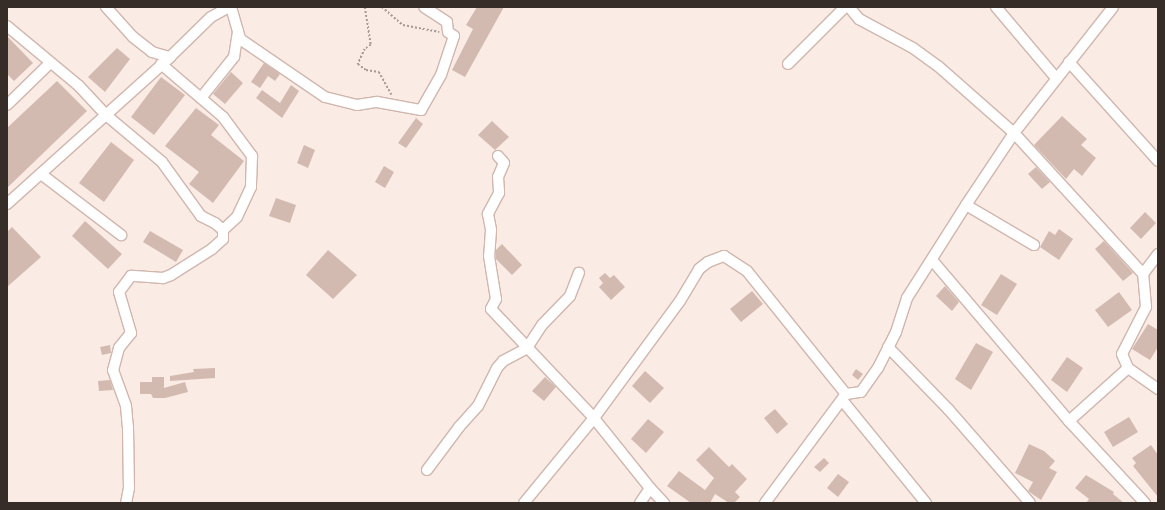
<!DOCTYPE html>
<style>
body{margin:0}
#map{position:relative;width:1165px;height:510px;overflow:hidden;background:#fbebe5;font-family:"Exo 2",sans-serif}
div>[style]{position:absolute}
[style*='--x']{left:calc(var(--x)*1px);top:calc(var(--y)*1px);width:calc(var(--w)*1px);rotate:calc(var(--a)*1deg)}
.building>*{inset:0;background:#d3bab0}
.path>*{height:1.5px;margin-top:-0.75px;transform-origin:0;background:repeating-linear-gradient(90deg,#a79a95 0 2px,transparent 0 4px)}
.roads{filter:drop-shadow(1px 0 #d0b6ad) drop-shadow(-1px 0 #d0b6ad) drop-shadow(0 1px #d0b6ad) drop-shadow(0 -1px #d0b6ad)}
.minor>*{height:10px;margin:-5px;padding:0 5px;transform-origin:5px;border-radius:5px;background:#fff}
span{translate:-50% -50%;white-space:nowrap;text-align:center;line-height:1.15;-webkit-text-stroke:3px #fcfcfc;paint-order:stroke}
.frame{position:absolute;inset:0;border:8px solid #362d29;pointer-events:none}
</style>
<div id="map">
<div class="building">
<div style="clip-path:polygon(477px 7px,504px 7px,465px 77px,452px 70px,473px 29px,466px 25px)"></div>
<div style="clip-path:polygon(7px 36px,33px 63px,14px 81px,7px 74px)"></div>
<div style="clip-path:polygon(117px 48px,130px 59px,105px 92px,88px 77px)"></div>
<div style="clip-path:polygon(264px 63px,280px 74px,275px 81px,268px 76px,260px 88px,251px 82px)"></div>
<div style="clip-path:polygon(231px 72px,243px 83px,225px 104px,213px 94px)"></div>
<div style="clip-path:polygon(161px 77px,185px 95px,154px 135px,131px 117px)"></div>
<div style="clip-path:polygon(57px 81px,87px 111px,7px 188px,7px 128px)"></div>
<div style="clip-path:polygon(291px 85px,299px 91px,282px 118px,256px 98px,262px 90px,280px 103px)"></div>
<div style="clip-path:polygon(196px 108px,219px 125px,211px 135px,244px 161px,213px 203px,189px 184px,199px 172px,165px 146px)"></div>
<div style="clip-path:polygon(1062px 116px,1087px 139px,1081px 145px,1096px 158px,1082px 176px,1074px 169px,1066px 179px,1034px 145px)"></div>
<div style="clip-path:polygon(416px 118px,423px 124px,406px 148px,398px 143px)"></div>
<div style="clip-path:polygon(492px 121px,509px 137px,495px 150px,478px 135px)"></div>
<div style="clip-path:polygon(111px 142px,134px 160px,104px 202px,79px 183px)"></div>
<div style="clip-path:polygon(304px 145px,315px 150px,308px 168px,297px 163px)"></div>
<div style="clip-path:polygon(384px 166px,394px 172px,385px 188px,375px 182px)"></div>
<div style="clip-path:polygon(1036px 167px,1050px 182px,1042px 189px,1028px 174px)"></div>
<div style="clip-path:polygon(276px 198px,296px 205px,290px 223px,269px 216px)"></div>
<div style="clip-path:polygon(1145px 212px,1156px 223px,1141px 239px,1130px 228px)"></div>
<div style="clip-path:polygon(85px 221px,122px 254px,108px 269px,72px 236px)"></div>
<div style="clip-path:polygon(12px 227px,41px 257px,7px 287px,7px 232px)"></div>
<div style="clip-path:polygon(1059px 229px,1073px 239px,1059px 260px,1040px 247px,1049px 231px,1055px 235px)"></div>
<div style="clip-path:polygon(150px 231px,183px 250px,176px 262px,143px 242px)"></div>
<div style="clip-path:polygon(1104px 241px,1133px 273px,1123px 281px,1095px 249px)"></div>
<div style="clip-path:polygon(502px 244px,522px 265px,512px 275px,496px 259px,496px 250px)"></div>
<div style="clip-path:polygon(328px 250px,357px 275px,333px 299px,306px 275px)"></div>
<div style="clip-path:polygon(605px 273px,610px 278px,614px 275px,625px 287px,611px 300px,599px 287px,603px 283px,599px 278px)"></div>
<div style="clip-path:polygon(1001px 274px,1017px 284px,997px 315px,981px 305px)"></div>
<div style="clip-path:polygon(945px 286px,959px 302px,952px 311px,936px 296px)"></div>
<div style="clip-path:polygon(752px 291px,763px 304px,741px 322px,730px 309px)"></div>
<div style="clip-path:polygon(1119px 292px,1132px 310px,1108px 327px,1095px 310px)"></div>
<div style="clip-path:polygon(1148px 324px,1158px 330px,1158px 347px,1150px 360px,1132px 349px)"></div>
<div style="clip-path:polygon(976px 343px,993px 352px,971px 390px,955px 379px)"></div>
<div style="clip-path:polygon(110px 345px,111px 353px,102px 355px,100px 347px)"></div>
<div style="clip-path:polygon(1067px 357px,1083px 368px,1067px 392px,1051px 380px)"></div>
<div style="clip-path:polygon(215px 368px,215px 378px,170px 381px,170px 376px,194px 372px,193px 369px)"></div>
<div style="clip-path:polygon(856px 369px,863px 374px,858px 380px,852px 375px)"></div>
<div style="clip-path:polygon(645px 371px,664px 388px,650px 403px,632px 386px)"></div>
<div style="clip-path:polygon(152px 377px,164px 377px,164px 388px,185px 382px,188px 392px,165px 398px,153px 398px,151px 394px,140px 394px,140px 382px,152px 382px)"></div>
<div style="clip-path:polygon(545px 377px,556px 387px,544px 401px,532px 391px)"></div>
<div style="clip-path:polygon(110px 380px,113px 390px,99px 391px,98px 381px)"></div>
<div style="clip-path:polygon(775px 409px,788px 424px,777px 434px,764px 418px)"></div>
<div style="clip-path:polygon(1129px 417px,1138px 432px,1113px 447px,1104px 432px)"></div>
<div style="clip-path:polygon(648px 419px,664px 432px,646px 453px,631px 439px)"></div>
<div style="clip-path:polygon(1029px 444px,1044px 451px,1055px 461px,1049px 468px,1057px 472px,1041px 500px,1028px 491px,1033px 482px,1015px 473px)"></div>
<div style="clip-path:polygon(1151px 445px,1158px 455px,1158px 497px,1133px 466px,1136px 463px,1132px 458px)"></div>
<div style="clip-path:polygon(709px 447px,729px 467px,732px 464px,747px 479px,735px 492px,740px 497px,734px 503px,729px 503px,715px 494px,710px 503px,691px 503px,667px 486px,679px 471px,705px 490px,714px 478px,696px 460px)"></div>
<div style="clip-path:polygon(824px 458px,829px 463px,820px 472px,814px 467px)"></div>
<div style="clip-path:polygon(838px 474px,849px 482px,838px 497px,827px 488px)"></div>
<div style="clip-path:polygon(1086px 475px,1114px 492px,1113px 494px,1124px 503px,1086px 503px,1089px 499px,1075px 488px)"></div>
</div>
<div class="path">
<div style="--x:365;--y:7;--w:38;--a:81"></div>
<div style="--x:371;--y:45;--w:7;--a:146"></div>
<div style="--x:365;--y:49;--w:17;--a:115"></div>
<div style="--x:358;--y:64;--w:10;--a:37"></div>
<div style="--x:366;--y:70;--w:13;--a:9"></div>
<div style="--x:379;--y:72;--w:26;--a:61"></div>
<div style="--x:382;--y:7;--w:28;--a:41"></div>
<div style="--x:403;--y:25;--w:37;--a:11"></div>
</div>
<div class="roads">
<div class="minor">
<div style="--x:106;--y:7;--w:40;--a:48"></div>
<div style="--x:133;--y:37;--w:24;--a:38"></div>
<div style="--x:152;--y:52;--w:19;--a:16"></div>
<div style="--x:170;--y:57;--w:57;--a:-44.3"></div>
<div style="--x:211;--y:17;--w:21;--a:-29"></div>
<div style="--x:231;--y:7;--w:33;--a:74"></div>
<div style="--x:240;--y:39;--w:103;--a:34.3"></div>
<div style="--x:325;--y:97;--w:33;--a:14"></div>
<div style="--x:357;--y:105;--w:20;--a:-9"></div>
<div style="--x:377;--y:102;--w:45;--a:10.3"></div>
<div style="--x:421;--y:110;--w:40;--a:-60.3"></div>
<div style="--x:441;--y:75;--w:41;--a:-71.6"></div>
<div style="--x:454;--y:36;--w:7;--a:-146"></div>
<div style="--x:448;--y:32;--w:10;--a:-96"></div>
<div style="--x:447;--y:22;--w:27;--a:-147"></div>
<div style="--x:849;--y:7;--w:16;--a:50"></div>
<div style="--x:859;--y:19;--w:61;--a:28.2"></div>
<div style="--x:913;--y:48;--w:31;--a:36"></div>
<div style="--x:938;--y:66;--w:101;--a:41.4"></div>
<div style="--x:1014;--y:133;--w:191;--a:47.5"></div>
<div style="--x:1143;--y:274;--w:25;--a:-53"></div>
<div style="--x:996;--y:7;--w:93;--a:49.8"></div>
<div style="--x:7;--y:26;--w:94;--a:39.8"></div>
<div style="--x:79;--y:86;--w:40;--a:47"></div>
<div style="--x:106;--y:115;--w:73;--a:40"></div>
<div style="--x:162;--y:162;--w:67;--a:54.2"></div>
<div style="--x:201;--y:216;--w:16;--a:27"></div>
<div style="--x:215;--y:223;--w:11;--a:41"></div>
<div style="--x:223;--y:230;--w:9;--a:90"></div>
<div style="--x:223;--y:239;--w:15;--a:138"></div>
<div style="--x:212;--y:249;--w:49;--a:147.6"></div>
<div style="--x:171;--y:275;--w:9;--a:159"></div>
<div style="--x:163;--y:278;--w:32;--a:-176"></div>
<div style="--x:131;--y:276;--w:20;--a:127"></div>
<div style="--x:119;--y:292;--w:43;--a:73.7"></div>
<div style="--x:131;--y:333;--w:19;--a:129"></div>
<div style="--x:119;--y:348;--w:23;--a:105"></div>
<div style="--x:113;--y:370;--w:38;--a:70"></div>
<div style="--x:126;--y:406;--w:21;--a:85"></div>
<div style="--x:128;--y:427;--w:61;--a:89.1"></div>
<div style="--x:129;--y:488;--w:15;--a:101"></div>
<div style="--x:1069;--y:62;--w:133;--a:48"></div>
<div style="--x:161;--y:64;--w:82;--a:40.5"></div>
<div style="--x:223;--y:117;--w:49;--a:53.4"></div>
<div style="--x:252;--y:156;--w:31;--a:92"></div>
<div style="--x:251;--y:187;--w:33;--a:115"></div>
<div style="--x:237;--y:217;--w:19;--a:137"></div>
<div style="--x:788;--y:64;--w:81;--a:-45"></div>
<div style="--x:201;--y:98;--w:53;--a:-51.2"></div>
<div style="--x:234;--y:57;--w:26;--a:-81"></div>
<div style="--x:7;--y:105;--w:60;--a:-44.3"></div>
<div style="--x:498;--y:156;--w:9;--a:49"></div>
<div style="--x:504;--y:163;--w:15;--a:113"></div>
<div style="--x:498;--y:177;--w:16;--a:86"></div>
<div style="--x:499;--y:193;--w:24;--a:118"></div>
<div style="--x:488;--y:214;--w:16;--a:79"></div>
<div style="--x:491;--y:230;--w:26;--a:94"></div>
<div style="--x:489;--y:256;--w:44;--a:80.8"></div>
<div style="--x:496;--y:299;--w:11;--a:117"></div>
<div style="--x:491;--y:309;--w:150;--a:46.6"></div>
<div style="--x:594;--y:418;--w:110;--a:129.5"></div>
<div style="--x:41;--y:174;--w:101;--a:37.3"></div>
<div style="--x:7;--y:204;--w:219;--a:-42"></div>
<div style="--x:966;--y:205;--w:79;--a:30.5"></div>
<div style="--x:932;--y:260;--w:211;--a:49.6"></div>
<div style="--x:1069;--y:421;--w:112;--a:47.2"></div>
<div style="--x:888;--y:347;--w:88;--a:45.9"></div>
<div style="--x:949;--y:410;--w:123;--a:48.9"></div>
<div style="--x:1128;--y:368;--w:15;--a:-113"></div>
<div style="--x:1122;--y:354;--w:53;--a:-62.9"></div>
<div style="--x:1146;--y:307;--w:33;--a:-95"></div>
<div style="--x:842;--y:400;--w:133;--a:50.8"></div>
<div style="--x:1069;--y:421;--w:79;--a:-41.9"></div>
<div style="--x:1128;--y:368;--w:37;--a:35"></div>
<div style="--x:427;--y:470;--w:54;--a:-53.3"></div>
<div style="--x:459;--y:427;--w:28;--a:-48"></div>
<div style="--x:478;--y:406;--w:42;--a:-63.4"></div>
<div style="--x:497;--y:368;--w:9;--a:-49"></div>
<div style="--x:503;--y:361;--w:27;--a:-28"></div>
<div style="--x:527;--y:348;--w:27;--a:-57"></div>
<div style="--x:542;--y:325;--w:40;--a:-46"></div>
<div style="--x:570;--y:296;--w:25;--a:-69"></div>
<div style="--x:650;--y:488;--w:90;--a:-128.7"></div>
<div style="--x:594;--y:418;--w:145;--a:-53.7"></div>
<div style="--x:680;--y:301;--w:37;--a:-59"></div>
<div style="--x:699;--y:269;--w:11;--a:-38"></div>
<div style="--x:708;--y:262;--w:17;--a:-21"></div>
<div style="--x:724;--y:256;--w:27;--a:33"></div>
<div style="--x:747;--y:271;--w:158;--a:51.2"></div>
<div style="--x:640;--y:503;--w:18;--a:-56"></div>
<div style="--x:650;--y:488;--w:21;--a:47"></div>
<div style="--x:765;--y:503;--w:136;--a:-53.4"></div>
<div style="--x:846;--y:394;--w:15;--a:-8"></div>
<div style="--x:861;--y:392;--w:29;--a:-55"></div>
<div style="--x:878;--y:368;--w:40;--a:-63.4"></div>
<div style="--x:896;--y:332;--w:36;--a:-72"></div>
<div style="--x:907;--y:298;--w:110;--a:-57.6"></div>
<div style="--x:966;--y:205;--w:87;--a:-56.3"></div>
<div style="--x:1014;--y:133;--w:160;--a:-51.8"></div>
</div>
</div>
<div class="frame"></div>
</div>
